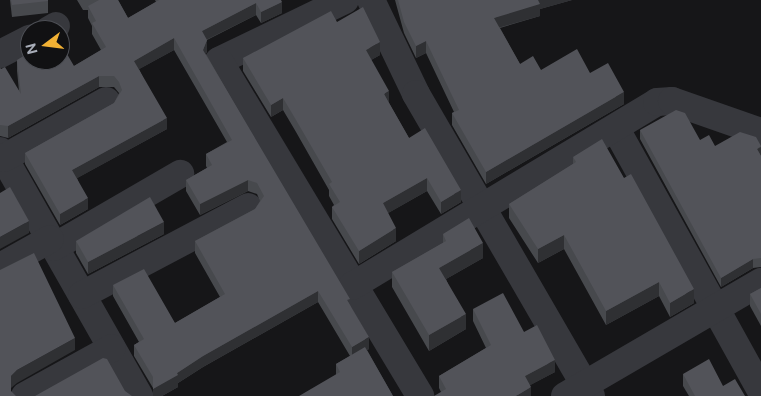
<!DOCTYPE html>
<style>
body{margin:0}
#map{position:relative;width:761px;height:396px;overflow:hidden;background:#161618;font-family:"Public Sans",sans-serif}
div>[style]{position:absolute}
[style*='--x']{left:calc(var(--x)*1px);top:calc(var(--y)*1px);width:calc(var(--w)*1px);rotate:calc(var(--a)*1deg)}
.minor>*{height:28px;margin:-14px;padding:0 14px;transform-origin:14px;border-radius:14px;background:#37383d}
.wall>*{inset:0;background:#47494d}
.shaded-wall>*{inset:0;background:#2f3033}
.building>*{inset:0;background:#525359}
span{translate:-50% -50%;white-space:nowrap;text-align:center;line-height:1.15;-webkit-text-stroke:4.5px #111113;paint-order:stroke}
.north{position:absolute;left:20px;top:20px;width:50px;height:50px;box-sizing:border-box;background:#111113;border:1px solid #4d4f55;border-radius:50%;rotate:255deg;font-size:14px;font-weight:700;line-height:20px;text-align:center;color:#a8adb8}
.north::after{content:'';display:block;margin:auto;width:18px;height:22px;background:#f2b134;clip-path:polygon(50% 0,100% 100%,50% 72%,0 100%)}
</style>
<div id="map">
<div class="minor">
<div style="--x:345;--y:0;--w:140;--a:154.2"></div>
<div style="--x:219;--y:61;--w:391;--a:59"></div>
<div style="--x:371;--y:0;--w:104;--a:64.4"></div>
<div style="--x:416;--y:94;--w:349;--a:59.9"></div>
<div style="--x:49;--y:30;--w:8;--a:-30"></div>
<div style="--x:0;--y:54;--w:34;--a:-27"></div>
<div style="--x:616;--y:129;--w:299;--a:61"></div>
<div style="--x:0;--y:151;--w:282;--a:60.4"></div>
<div style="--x:4;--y:158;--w:117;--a:-29.2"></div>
<div style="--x:54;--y:247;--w:146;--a:-30.1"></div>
<div style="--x:0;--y:267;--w:57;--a:-29.2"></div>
<div style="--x:352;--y:286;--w:356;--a:-31.1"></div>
<div style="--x:657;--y:102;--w:15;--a:-4"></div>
<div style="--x:672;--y:101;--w:94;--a:19.2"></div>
<div style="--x:82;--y:295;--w:188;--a:-27.9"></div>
<div style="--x:25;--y:396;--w:99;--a:-28.9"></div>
<div style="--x:565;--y:396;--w:227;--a:-30.2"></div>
</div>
<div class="wall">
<div style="clip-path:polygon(10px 0,48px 0,48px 13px,12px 17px)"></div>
<div style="clip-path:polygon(77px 0,118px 0,128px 18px,156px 2px,155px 0,281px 0,282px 13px,261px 23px,256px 15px,207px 40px,207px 51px,206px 54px,350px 305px,369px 349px,367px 350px,393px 396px,336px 375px,336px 364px,350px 356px,318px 302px,203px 367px,178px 383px,178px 387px,162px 396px,153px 396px,153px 388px,134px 356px,134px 345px,139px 342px,113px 296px,113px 285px,175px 323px,220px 297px,195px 253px,195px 241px,255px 209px,260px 201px,257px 194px,248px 191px,200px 215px,186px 191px,186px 180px,207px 168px,206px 166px,206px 154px,227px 142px,174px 50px,139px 69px,167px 129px,77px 178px,88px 209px,60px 225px,25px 164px,25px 153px,114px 103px,119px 93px,114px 87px,99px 87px,8px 138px,0 136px,0 68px,19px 91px,17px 71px,17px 60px,74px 66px,101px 50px,92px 34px,92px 26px,88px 18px,88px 10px,83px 10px)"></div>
<div style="clip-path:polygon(395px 0,572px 0,540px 9px,540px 16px,500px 28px,520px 64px,541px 70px,590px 73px,624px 104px,486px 184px,452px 125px,452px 113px,454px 112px,426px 53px,416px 58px,404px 33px)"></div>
<div style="clip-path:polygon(337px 22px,380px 55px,371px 60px,389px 103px,409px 138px,461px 202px,441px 214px,427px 191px,388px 213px,396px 241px,359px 264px,332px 219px,332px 207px,334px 205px,329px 196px,329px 190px,296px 132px,283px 110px,271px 117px,243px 71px,243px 58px)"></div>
<div style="clip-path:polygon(640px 130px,700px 140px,715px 146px,761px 146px,761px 267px,753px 268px,721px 287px,640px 139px)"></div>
<div style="clip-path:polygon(573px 157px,694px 303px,670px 317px,659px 296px,606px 325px,564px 249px,538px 263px,509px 218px,509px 204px,573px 164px)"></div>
<div style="clip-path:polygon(164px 234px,88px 274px,76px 253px,76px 241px)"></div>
<div style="clip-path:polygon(443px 234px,483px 258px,446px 279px,466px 329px,429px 351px,392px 287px,392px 272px,443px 243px)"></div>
<div style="clip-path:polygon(761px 288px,761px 326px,750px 306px,750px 294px)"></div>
<div style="clip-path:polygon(473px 309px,524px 332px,555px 372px,530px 385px,531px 396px,441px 392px,439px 388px,439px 376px,486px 348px,473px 321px)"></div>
<div style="clip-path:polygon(683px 374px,723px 386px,745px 396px,689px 396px,683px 386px)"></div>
</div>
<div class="shaded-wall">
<div style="clip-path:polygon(538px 0,572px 0,540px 9px,540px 16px,494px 29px,494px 18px)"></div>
<div style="clip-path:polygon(282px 2px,282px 13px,261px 23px,261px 12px)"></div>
<div style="clip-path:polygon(256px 3px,256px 15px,202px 42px,202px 31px)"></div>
<div style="clip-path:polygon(174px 38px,174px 50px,134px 72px,134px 61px)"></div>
<div style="clip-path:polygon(207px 40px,207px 51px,203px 61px,203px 50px)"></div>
<div style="clip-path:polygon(426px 41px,426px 53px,416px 58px,416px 46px)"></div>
<div style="clip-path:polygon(380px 42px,380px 55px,366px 63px,366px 50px)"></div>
<div style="clip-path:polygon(99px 76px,99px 87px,8px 138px,8px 126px)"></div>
<div style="clip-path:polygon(389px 91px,389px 104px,384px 94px)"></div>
<div style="clip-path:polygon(624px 92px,624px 104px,486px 184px,486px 172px)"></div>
<div style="clip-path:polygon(283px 98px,283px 110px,271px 117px,271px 105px)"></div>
<div style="clip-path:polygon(167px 118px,167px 129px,72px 181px,72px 170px)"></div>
<div style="clip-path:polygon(761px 147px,761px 156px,757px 149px)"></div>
<div style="clip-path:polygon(427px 178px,427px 191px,383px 216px,383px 203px)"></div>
<div style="clip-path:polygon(248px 180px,248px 191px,200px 215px,200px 204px)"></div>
<div style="clip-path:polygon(461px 190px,461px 202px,441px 214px,441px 202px)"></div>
<div style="clip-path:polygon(88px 198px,88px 209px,60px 225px,60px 214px)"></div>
<div style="clip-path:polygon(29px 221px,29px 233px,0 249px,0 237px)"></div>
<div style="clip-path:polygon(164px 222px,164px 234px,88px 274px,88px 262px)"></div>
<div style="clip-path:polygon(396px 228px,396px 241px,359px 264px,359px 251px)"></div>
<div style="clip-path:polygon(564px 235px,564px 249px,538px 263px,538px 249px)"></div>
<div style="clip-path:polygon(483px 243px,483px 258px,439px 283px,439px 268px)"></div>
<div style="clip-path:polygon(753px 259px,753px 268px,721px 287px,721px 278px)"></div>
<div style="clip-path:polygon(659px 282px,659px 296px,606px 325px,606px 311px)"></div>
<div style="clip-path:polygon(694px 289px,694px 303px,670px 317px,670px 303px)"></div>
<div style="clip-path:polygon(318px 291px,318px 302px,203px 367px,178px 383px,178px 387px,162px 396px,153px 396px,153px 389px,203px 356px)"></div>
<div style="clip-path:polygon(466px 314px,466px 329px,429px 351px,429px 335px)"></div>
<div style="clip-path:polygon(369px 337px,369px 349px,352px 358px,352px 347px)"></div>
<div style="clip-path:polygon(75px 338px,75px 350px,17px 383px,11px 388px,11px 376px,17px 370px)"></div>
<div style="clip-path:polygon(555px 360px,555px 372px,525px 388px,525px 376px)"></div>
<div style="clip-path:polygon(531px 387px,531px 396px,516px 396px)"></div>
</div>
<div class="building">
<div style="clip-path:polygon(11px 0,48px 0,48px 1px,12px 5px)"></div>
<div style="clip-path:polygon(99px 0,118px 0,128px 18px,159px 0,281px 0,282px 2px,261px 12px,256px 3px,202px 31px,207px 40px,203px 50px,350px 299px,347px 300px,369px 337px,352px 347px,318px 291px,203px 356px,177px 373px,178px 375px,153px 389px,153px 377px,134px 345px,144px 339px,113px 285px,144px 269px,175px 323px,225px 294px,195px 241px,255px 209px,264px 196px,257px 183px,248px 180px,200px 204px,186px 180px,212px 165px,206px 154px,232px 140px,174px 38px,134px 61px,167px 118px,72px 170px,88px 198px,60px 214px,25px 153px,114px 103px,122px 90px,119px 82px,114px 76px,99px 76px,8px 126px,0 125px,0 68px,1px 69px,5px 67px,21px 94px,17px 60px,30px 52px,30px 60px,60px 60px,60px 42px,74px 66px,106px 47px,92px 23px,96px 21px,88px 6px)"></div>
<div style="clip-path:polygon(398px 0,538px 0,540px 4px,494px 18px,520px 64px,533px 56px,541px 70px,577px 49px,590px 73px,608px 63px,624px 92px,486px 172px,452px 113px,459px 110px,426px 41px,416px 46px,404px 22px)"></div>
<div style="clip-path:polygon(363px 7px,380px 42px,366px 50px,389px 91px,384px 94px,409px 138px,425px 128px,461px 190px,441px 202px,427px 178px,383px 203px,396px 228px,359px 251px,332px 207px,340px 202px,329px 184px,332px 182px,296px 120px,283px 98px,271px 105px,243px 58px,331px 11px,337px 22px)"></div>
<div style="clip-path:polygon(676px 110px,685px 113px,700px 140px,709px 135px,715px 146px,740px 132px,756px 137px,761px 146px,757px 149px,761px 156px,761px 258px,753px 259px,721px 278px,640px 130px)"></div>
<div style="clip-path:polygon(602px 139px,624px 178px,631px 174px,694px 289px,670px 303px,659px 282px,606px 311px,564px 235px,538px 249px,509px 204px,576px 162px,573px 157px)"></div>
<div style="clip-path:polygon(10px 187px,29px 221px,0 237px,0 193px)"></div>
<div style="clip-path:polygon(150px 197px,164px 222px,88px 262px,76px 241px)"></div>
<div style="clip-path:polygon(469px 218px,483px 243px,439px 268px,466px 314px,429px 335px,392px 272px,446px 241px,443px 234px)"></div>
<div style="clip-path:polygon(34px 253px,75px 338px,17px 370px,11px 376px,11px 391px,16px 396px,0 396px,0 270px)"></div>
<div style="clip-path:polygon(761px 288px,761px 314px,750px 294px)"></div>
<div style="clip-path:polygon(503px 293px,524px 332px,537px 325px,555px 360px,525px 376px,531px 387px,516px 396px,434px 396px,446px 389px,439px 376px,491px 345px,473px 309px)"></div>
<div style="clip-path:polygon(365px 347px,393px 396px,299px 396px,340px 372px,336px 364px)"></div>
<div style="clip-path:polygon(103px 358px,107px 359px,125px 391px,132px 396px,35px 396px)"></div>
<div style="clip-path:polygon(709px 359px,723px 386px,735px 379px,745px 396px,695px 396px,683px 374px)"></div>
</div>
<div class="north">N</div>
</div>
